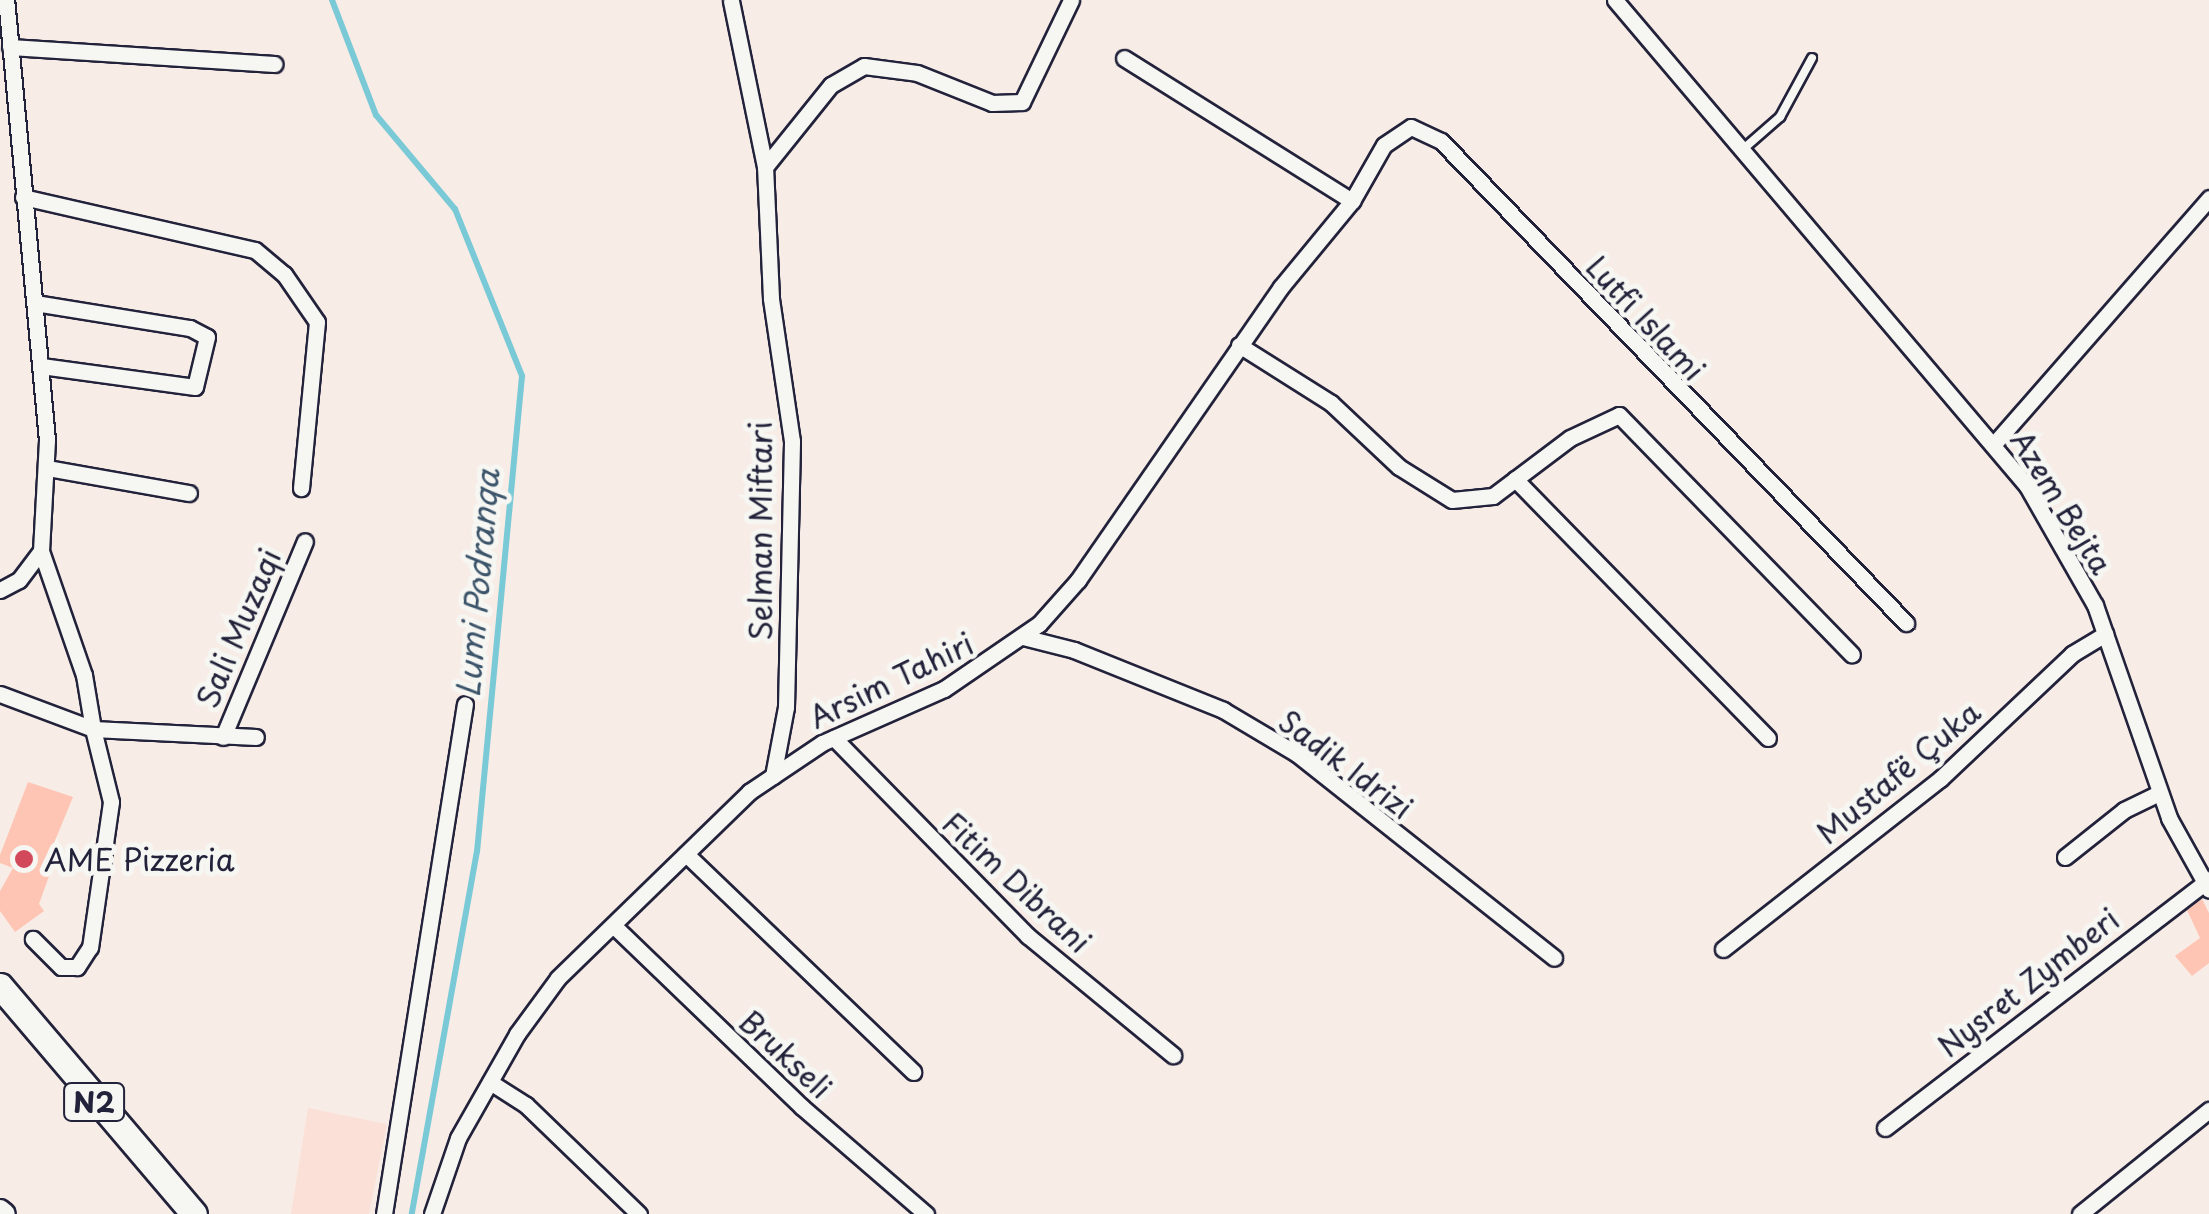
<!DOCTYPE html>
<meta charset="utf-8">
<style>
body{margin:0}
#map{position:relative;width:2209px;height:1214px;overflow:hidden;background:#f8ece6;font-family:"Playpen Sans",sans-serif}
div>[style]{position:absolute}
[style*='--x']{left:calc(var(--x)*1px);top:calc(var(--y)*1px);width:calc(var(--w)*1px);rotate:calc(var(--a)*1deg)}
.built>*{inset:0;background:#fae0d7}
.stream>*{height:6px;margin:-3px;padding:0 3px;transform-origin:3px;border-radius:3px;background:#7ac9d6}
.building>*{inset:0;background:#ffc5b4}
.roads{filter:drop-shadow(2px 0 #22223b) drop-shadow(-2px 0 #22223b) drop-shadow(0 2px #22223b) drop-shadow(0 -2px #22223b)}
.service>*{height:8px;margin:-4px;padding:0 4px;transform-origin:4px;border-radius:4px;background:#f6f6f2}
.minor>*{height:15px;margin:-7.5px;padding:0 7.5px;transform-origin:7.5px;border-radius:7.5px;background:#f6f6f2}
.tertiary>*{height:20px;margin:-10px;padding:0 10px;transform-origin:10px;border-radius:10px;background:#f6f6f2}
.primary>*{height:25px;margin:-12.5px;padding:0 12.5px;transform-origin:12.5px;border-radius:12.5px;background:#f6f6f2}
.dots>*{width:28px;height:28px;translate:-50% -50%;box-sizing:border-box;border:5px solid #f6f6f2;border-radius:50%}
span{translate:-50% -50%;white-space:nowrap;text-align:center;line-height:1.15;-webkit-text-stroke:10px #f6f6f2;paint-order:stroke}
.shield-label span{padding:2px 8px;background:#f6f6f2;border:2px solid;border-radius:8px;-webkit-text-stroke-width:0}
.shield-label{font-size:28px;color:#22223b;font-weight:700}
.street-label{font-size:30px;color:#22223b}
.poi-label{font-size:30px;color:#22223b}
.left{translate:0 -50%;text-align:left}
.water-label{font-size:32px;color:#3c546a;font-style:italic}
</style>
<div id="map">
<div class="built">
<div style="clip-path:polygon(308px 1108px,387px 1124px,369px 1214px,291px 1214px)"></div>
</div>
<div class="stream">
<div style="--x:332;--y:0;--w:123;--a:69.1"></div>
<div style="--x:376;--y:115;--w:123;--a:50"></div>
<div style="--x:455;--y:209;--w:180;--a:68.1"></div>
<div style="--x:522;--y:376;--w:477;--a:95.4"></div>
<div style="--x:477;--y:851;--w:369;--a:100.2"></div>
</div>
<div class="building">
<div style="clip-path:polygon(28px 782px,73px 797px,45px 865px,52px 868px,39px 904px,44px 911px,15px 932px,0 911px,0 891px,13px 868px,0 863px,0 855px)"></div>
<div style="clip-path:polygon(2202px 899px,2209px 913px,2209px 963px,2192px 976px,2175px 956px,2200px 938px,2187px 910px)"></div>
</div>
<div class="roads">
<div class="service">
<div style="--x:1741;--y:151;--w:52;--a:-41.1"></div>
<div style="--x:1780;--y:117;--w:67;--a:-61.5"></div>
</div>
<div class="minor">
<div style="--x:1615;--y:0;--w:637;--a:49.71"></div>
<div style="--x:2027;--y:486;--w:137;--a:60.3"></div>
<div style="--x:2095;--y:605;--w:225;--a:70.8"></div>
<div style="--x:2169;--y:818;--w:82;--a:60.9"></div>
<div style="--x:731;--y:1;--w:169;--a:78.4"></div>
<div style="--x:10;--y:47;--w:265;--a:3.7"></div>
<div style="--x:23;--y:197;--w:238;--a:12.9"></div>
<div style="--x:255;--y:250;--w:38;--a:40"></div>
<div style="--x:284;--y:274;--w:58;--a:55.5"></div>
<div style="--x:317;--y:322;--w:167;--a:95.5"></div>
<div style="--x:1352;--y:201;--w:64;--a:-60.3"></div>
<div style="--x:1384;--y:145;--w:32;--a:-34"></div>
<div style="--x:1411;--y:127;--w:33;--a:25"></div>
<div style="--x:1441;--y:141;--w:670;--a:46.03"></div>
<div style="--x:35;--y:303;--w:157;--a:9.2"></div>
<div style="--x:190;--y:328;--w:19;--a:28"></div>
<div style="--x:207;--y:337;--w:51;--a:103.5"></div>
<div style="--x:195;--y:387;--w:155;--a:-172.2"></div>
<div style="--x:1239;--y:345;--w:109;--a:32.2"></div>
<div style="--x:1331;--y:403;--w:93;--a:43.3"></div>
<div style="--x:1399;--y:467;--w:62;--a:31.9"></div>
<div style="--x:1452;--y:500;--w:41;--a:-5.6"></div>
<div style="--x:1493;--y:496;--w:96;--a:-37"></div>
<div style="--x:1570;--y:438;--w:54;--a:-25.1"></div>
<div style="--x:1619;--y:415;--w:334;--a:45.8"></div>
<div style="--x:1994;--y:444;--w:327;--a:-48.8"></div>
<div style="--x:47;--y:468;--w:144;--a:10"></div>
<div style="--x:1515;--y:479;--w:362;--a:45.7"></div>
<div style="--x:41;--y:551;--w:131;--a:70.9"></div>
<div style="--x:84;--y:675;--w:55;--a:80.5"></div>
<div style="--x:93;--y:729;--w:163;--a:2.8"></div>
<div style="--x:0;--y:590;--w:21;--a:-28"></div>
<div style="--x:19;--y:580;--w:36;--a:-53"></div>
<div style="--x:41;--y:551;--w:111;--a:-86.9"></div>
<div style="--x:47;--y:440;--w:442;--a:-95.3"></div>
<div style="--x:1023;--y:637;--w:53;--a:14.3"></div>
<div style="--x:1074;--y:650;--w:161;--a:21.9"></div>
<div style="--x:1223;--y:710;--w:86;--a:30.7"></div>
<div style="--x:1297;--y:754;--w:328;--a:38.4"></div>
<div style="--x:0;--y:694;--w:99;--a:20.6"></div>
<div style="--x:93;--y:729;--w:75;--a:76.1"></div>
<div style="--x:111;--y:802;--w:147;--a:98.2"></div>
<div style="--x:90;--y:947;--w:24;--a:123"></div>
<div style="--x:77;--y:967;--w:16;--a:180"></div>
<div style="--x:61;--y:967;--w:40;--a:-135"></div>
<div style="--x:223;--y:737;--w:212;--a:-67.3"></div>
<div style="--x:834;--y:738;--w:277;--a:45.6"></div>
<div style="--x:1028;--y:936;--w:188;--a:39.4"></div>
<div style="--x:773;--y:776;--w:70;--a:-79.3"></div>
<div style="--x:786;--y:707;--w:266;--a:-88.7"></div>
<div style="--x:792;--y:441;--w:145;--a:-98.4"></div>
<div style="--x:771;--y:298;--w:131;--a:-92.6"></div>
<div style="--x:765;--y:167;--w:105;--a:-51.2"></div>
<div style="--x:831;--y:85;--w:38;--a:-30"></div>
<div style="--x:864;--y:66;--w:53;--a:7.5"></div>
<div style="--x:917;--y:73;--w:81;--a:21.8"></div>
<div style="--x:992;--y:103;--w:30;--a:-2"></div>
<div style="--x:1022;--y:102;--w:113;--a:-64.3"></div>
<div style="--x:686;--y:854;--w:315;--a:43.8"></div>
<div style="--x:2065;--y:857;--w:75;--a:-38.5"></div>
<div style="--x:2124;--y:810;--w:39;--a:-26"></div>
<div style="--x:615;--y:927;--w:260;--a:43.9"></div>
<div style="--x:802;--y:1107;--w:164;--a:40.8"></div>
<div style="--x:1723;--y:949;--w:276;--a:-38.1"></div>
<div style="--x:1940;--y:779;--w:182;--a:-43.4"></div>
<div style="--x:2072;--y:654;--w:39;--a:-31"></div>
<div style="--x:490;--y:1082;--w:43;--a:32.6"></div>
<div style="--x:526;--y:1105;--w:157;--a:44"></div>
<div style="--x:1885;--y:1128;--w:409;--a:-37.5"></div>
<div style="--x:384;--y:1214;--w:516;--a:-80.98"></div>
<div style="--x:432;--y:1214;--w:80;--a:-71.1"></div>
<div style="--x:458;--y:1138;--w:120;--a:-60.4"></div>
<div style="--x:517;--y:1034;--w:69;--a:-53.8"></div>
<div style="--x:558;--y:978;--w:267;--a:-44.2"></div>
<div style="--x:749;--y:792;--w:88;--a:-33.9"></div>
<div style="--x:822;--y:743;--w:133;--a:-23.9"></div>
<div style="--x:944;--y:689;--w:115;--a:-34.4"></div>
<div style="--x:1039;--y:624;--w:59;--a:-48.4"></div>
<div style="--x:1078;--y:580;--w:356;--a:-55.3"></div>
<div style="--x:1281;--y:287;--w:112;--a:-50.5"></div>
<div style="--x:1352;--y:201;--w:269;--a:-147.9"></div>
<div style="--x:2080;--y:1214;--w:166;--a:-38.9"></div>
</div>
<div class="tertiary">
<div style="--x:0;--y:1210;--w:6;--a:39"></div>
</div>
<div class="primary">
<div style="--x:0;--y:986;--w:299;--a:49.6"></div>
</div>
</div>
<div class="dots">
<div style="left:24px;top:859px;background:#d1495b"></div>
</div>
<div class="shield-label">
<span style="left:94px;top:1102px">N2</span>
</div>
<div class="street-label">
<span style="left:1646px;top:318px;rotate:47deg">Lutfi Islami</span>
<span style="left:2062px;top:502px;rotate:58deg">Azem Bejta</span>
<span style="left:760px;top:531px;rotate:-90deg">Selman Miftari</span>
<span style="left:238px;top:628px;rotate:-67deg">Sali Muzaqi</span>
<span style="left:891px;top:680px;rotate:-26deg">Arsim Tahiri</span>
<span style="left:1346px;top:764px;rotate:37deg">Sadik Idrizi</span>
<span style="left:1898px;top:772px;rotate:-40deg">Mustafë Çuka</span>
<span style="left:1017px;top:882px;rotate:43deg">Fitim Dibrani</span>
<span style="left:2028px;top:982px;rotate:-38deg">Nysret Zymberi</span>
<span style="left:786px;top:1054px;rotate:43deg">Brukseli</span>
</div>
<div class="poi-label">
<span class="left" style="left:44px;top:859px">AME Pizzeria</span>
</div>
<div class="water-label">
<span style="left:477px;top:583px;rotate:-85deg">Lumi Podranqa</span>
</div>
</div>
